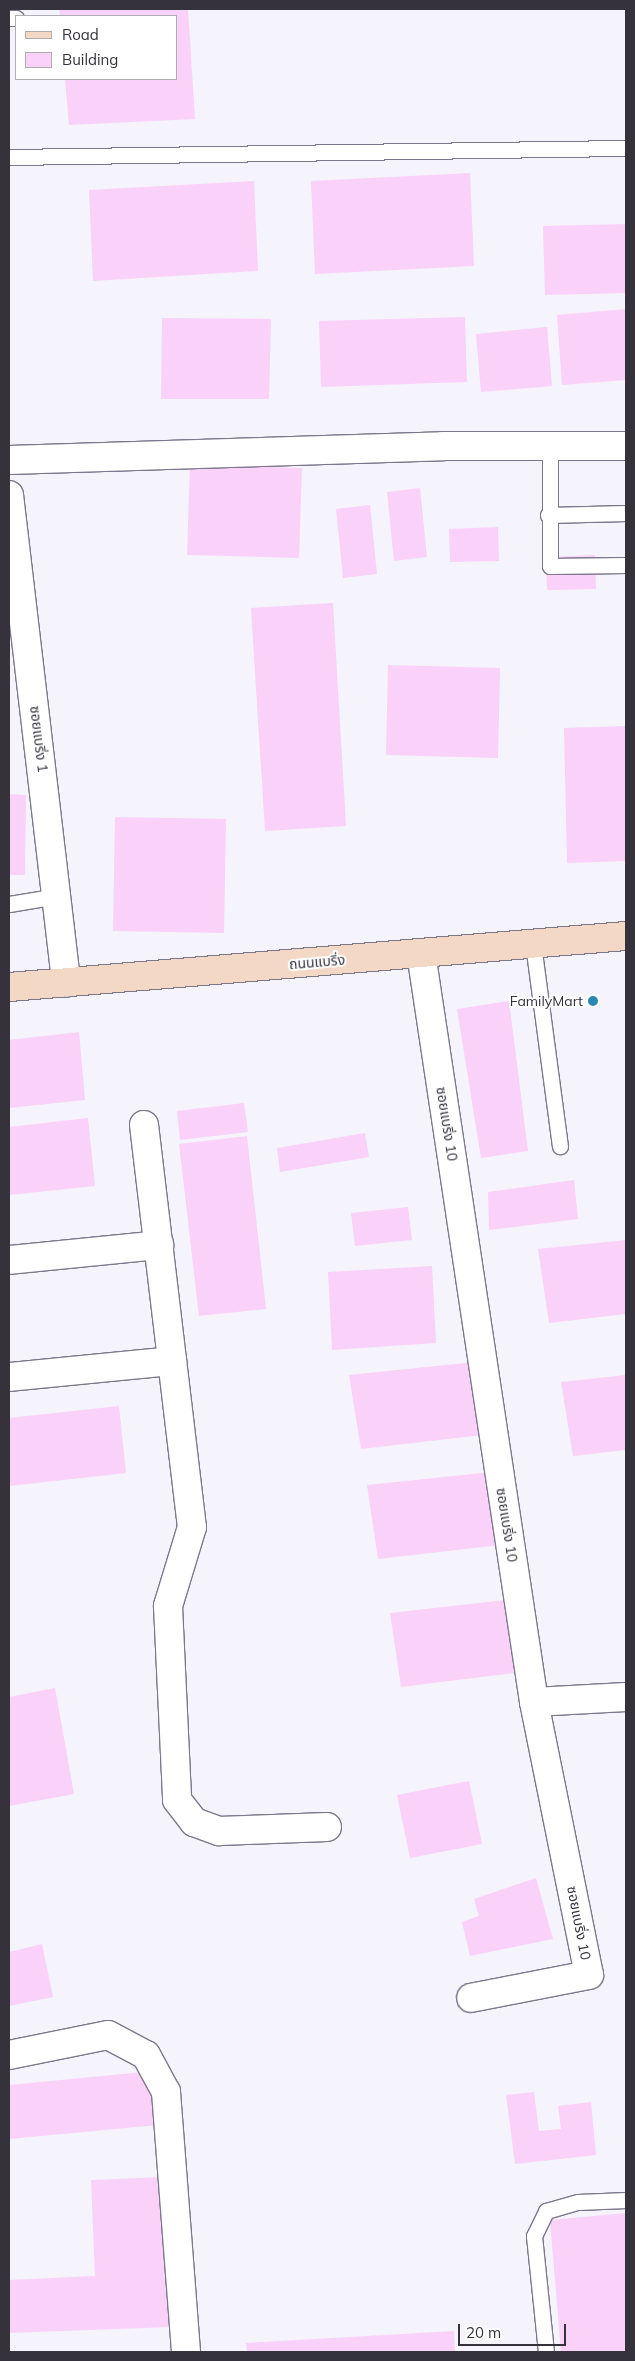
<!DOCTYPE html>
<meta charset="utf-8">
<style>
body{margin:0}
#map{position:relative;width:635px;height:2361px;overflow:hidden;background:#f5f3fc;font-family:Mulish,"Noto Sans Thai",sans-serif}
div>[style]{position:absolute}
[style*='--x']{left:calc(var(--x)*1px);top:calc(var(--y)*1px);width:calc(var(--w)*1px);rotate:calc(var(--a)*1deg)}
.building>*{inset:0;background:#fad1f9}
.roads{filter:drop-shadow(1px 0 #7d778c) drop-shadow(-1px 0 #7d778c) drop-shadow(0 1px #7d778c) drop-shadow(0 -1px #7d778c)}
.lane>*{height:15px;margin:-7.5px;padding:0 7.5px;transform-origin:7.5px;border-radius:7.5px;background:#fff}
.street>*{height:28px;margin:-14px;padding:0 14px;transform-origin:14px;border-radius:14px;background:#fff}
.secondary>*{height:28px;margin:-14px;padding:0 14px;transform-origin:14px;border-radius:14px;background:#f3d8c6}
.dots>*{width:14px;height:14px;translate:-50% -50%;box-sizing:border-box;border:2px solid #fff;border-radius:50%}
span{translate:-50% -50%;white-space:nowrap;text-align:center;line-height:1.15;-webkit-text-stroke:4px #fff;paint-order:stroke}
.street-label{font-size:14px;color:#35323c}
.poi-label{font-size:14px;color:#35323c}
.right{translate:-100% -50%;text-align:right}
.frame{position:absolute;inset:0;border:10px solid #35323c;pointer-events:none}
.legend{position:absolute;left:15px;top:15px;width:162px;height:65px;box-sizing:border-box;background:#fff;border:1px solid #aeadb1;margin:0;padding:6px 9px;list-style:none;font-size:15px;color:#35323c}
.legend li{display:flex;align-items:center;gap:10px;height:25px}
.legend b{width:25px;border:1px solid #aeadb1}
.scale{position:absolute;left:458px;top:2324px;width:108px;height:22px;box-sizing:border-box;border:2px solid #35323c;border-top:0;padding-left:6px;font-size:15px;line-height:18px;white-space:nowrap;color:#35323c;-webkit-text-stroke:4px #fff;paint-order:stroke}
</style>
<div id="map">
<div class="building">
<div style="clip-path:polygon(59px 9px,188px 9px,195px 119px,69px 125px,65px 79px,176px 79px,176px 16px,60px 16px)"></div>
<div style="clip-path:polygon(470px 173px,474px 266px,315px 274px,311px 181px)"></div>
<div style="clip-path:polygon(254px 181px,258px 271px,93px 281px,89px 190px)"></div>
<div style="clip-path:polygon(626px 224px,626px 293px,545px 295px,543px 226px)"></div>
<div style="clip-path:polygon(626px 309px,626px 380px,562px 385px,557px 315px)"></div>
<div style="clip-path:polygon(465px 317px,467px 382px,321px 387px,319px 321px)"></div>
<div style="clip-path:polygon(162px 318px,271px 319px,269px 399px,161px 399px)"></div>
<div style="clip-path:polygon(547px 327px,552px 386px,481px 392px,476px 334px)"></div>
<div style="clip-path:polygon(190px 465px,302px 468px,299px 558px,187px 555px)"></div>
<div style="clip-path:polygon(420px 488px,427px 557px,394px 561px,387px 492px)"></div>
<div style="clip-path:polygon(370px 505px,377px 574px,343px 578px,336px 509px)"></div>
<div style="clip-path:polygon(498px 527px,499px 561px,450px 562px,449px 529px)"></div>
<div style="clip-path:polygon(595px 555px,596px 589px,547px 590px,546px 557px)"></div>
<div style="clip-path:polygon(333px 603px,346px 826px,265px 831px,251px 608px)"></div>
<div style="clip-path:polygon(388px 665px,500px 668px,498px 758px,386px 755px)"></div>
<div style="clip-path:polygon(626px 726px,626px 861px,567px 863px,564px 728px)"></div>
<div style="clip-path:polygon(9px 794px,26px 795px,25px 875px,9px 875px)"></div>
<div style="clip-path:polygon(115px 817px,226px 819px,224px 933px,113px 931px)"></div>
<div style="clip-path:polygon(509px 1001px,528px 1151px,481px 1158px,457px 1009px)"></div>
<div style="clip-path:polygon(79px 1032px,85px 1100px,9px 1108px,9px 1040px)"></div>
<div style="clip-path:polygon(244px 1103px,248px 1132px,180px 1140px,177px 1111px)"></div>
<div style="clip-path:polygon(88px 1118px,95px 1186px,9px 1195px,9px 1127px)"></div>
<div style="clip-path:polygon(365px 1133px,369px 1157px,280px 1172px,277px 1148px)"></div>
<div style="clip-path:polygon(247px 1136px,266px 1309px,199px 1316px,179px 1144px)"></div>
<div style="clip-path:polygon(574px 1180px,578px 1219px,489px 1230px,488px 1192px)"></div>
<div style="clip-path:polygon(408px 1207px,412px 1240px,355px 1246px,351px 1213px)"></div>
<div style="clip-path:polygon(626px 1240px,626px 1314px,549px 1323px,538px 1249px)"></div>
<div style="clip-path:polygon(432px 1266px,436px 1343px,332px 1350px,328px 1272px)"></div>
<div style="clip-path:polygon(475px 1362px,482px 1435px,361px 1449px,349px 1375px)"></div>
<div style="clip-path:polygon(626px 1375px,626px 1450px,573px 1456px,561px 1382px)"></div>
<div style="clip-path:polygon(119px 1406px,126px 1473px,9px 1486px,9px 1418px)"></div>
<div style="clip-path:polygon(492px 1472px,500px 1545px,378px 1559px,367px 1485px)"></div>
<div style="clip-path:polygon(515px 1599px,523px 1672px,401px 1687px,390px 1613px)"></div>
<div style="clip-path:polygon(55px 1688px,74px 1794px,9px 1806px,9px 1697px)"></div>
<div style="clip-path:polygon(469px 1781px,482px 1844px,410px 1858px,397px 1795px)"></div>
<div style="clip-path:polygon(536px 1878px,553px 1939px,470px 1956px,462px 1922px,479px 1916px,474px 1899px)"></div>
<div style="clip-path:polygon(42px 1944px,53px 1997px,9px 2006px,9px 1952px)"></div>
<div style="clip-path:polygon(154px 2071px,158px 2125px,9px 2139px,9px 2085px)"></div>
<div style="clip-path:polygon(534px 2092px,539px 2131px,561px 2129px,558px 2106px,591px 2102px,596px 2155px,515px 2164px,506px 2095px)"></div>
<div style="clip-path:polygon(165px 2177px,171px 2327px,9px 2333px,9px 2280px,95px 2276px,91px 2180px)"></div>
<div style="clip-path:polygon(626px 2213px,626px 2352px,561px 2352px,550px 2220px)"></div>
<div style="clip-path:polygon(454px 2331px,455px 2352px,247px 2352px,246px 2343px)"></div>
</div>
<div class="roads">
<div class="lane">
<div style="--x:9;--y:18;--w:7;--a:0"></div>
<div style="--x:9;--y:157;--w:617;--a:-0.84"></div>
<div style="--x:550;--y:446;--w:120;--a:90"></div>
<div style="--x:550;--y:566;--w:76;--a:-0.8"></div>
<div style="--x:548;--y:515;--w:78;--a:-1.5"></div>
<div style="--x:9;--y:904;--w:50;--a:-9.3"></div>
<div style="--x:533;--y:944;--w:204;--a:82.4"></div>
<div style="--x:546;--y:2352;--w:117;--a:-95.9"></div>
<div style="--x:534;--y:2236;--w:28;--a:-64"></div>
<div style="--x:546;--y:2211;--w:33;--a:-16"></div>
<div style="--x:578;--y:2202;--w:48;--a:-2.4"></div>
</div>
<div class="street">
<div style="--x:9;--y:460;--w:434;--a:-1.8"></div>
<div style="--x:443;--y:446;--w:183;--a:0"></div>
<div style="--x:9;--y:495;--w:491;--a:83.3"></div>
<div style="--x:421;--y:953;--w:757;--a:81.42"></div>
<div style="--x:534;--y:1702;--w:278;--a:78.6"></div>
<div style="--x:589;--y:1975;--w:120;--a:169"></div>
<div style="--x:144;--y:1125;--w:405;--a:83.2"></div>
<div style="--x:192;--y:1527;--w:83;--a:106.9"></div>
<div style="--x:168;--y:1606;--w:194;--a:87.3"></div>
<div style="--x:177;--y:1800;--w:28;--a:52"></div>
<div style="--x:194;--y:1822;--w:27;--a:20"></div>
<div style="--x:219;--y:1831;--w:108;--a:-2.1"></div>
<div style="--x:9;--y:1260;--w:151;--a:-5.7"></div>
<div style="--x:9;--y:1377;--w:164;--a:-5.6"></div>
<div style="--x:534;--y:1702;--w:92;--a:-3.1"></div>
<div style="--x:9;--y:2055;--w:101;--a:-11.4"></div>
<div style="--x:108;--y:2035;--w:43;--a:27.8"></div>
<div style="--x:146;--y:2055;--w:42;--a:61.6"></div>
<div style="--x:166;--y:2092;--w:261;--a:85.6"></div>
</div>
<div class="secondary">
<div style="--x:9;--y:987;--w:619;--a:-4.73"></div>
</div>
</div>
<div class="dots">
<div style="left:593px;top:1001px;background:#2a87b3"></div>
</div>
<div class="street-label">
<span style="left:39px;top:739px;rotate:83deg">ซอยแบริ่ง 1</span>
<span style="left:317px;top:962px;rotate:-5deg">ถนนแบริ่ง</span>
<span style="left:447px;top:1124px;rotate:81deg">ซอยแบริ่ง 10</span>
<span style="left:507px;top:1525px;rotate:81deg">ซอยแบริ่ง 10</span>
<span style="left:579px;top:1923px;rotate:79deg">ซอยแบริ่ง 10</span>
</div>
<div class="poi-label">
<span class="right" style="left:583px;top:1001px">FamilyMart</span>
</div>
<div class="frame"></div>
<ul class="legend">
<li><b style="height:6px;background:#f3d8c6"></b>Road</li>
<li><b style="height:14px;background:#fad1f9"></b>Building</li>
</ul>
<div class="scale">20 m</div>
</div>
